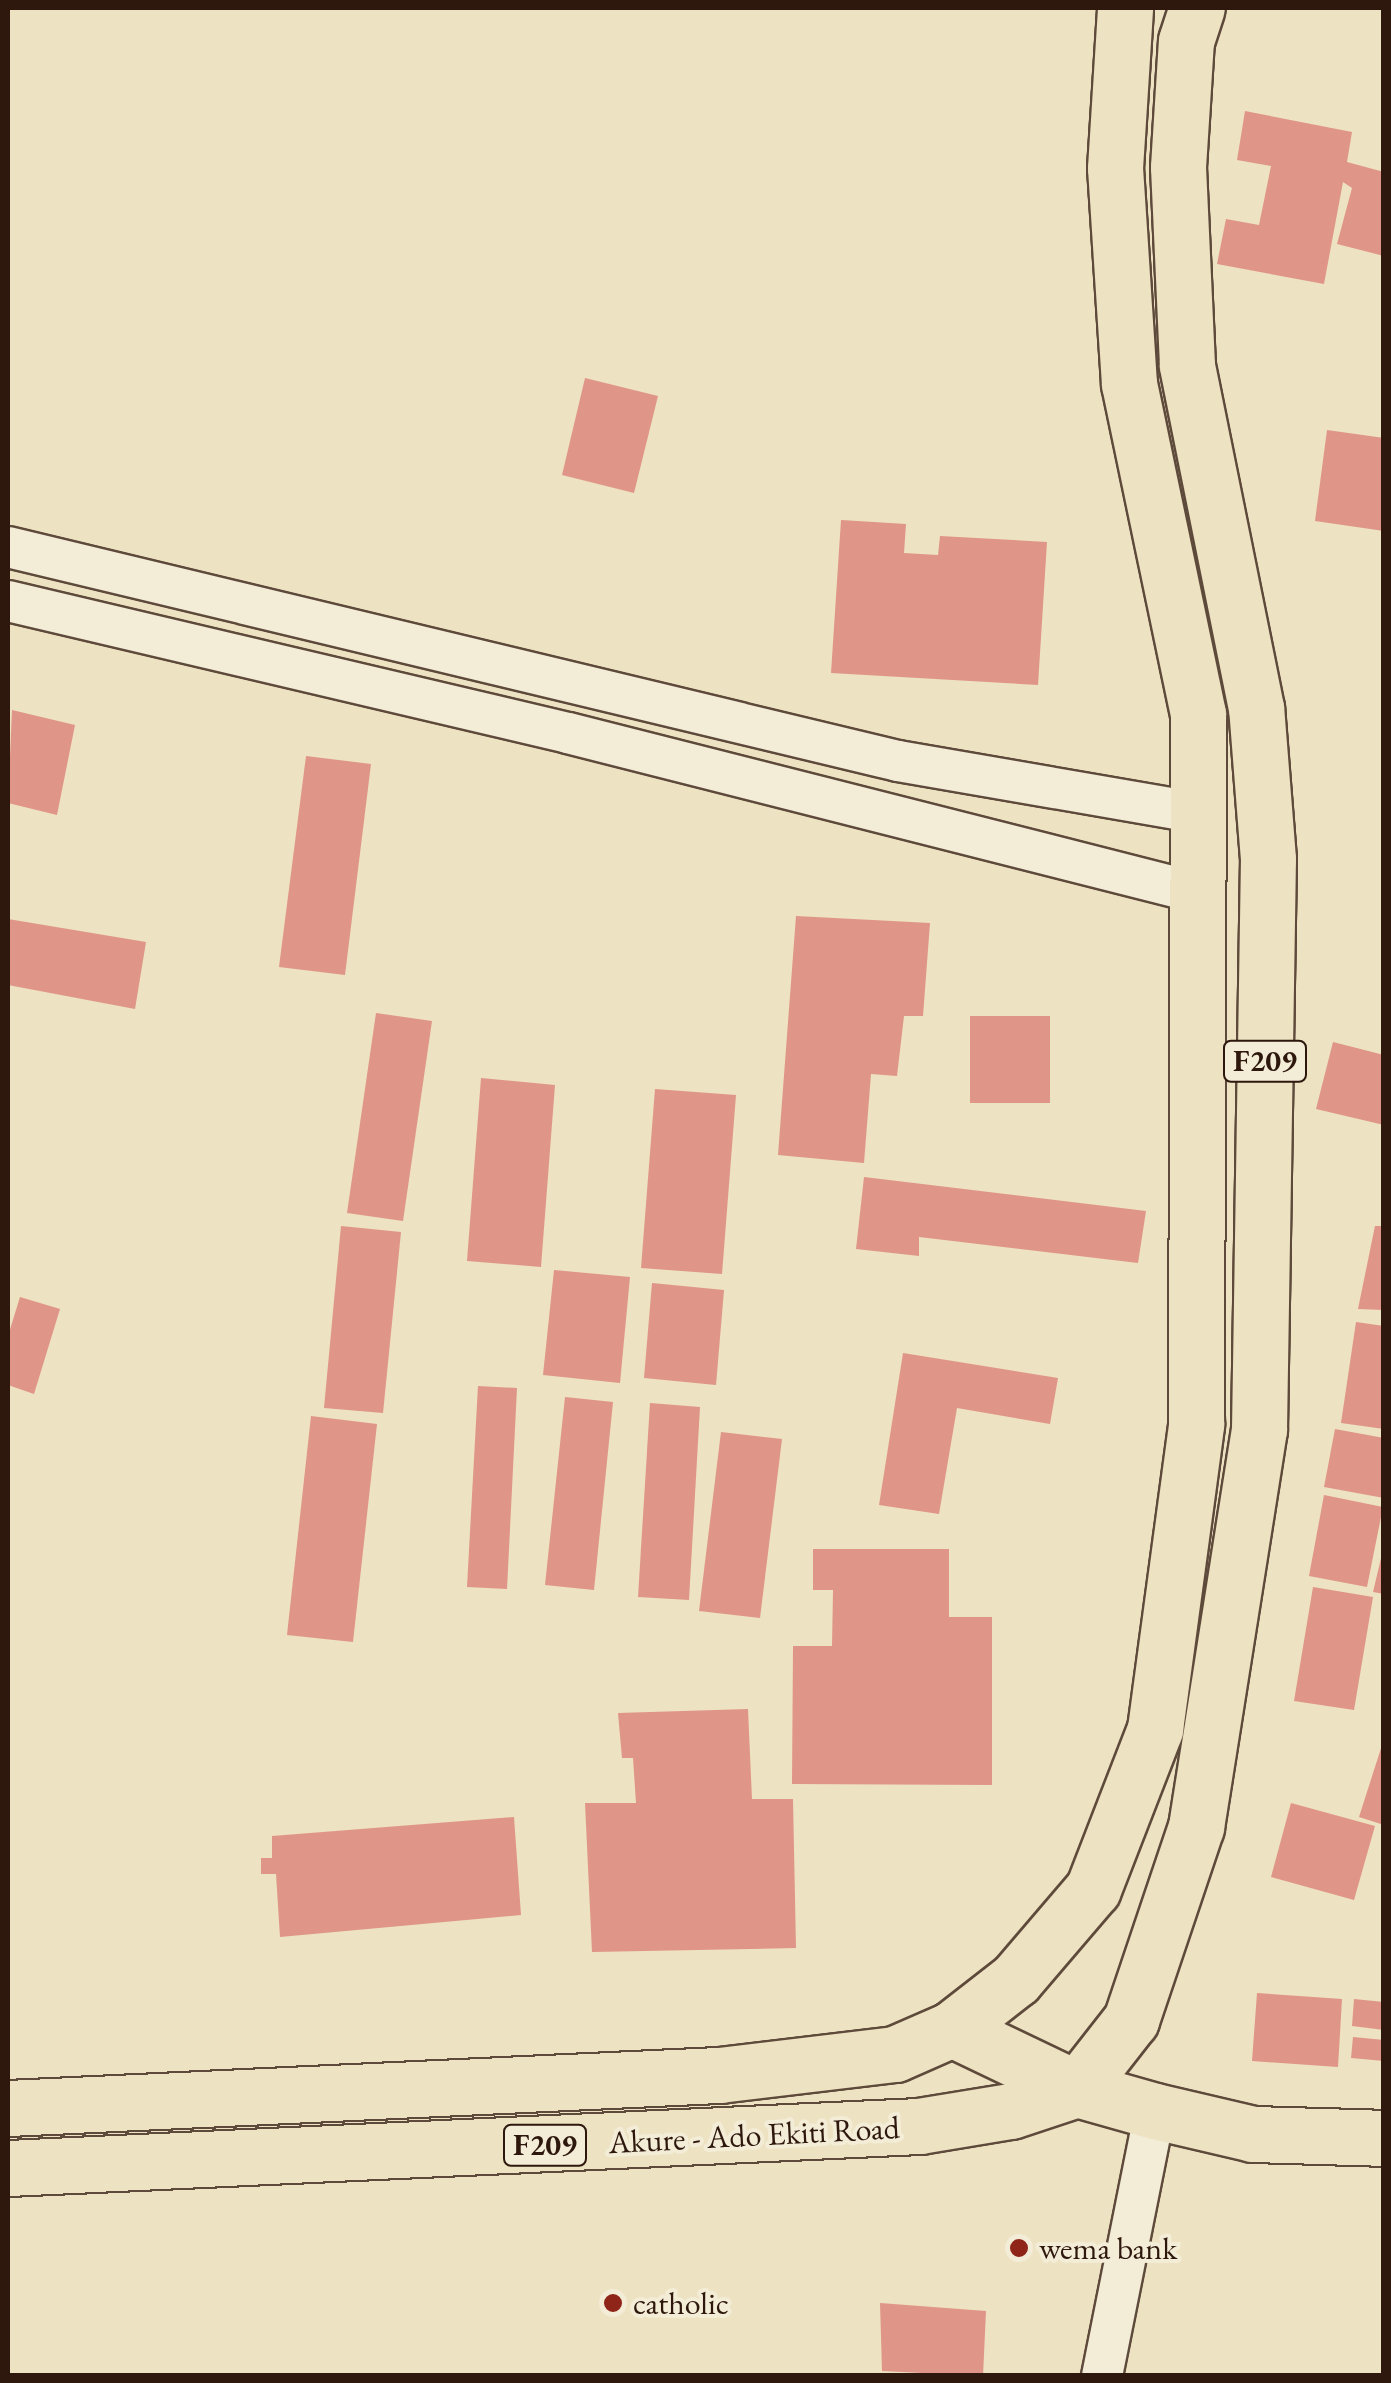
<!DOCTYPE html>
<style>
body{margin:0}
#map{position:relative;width:1391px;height:2383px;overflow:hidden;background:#ede2c1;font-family:"EB Garamond",serif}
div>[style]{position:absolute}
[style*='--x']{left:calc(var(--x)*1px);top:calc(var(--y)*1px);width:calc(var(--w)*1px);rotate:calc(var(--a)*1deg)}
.building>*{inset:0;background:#e09589}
.roads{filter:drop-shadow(2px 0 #5e4a3b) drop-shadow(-2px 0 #5e4a3b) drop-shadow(0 2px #5e4a3b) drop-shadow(0 -2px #5e4a3b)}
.street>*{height:40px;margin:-20px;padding:0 20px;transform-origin:20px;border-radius:20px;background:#f3ecd7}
.primary>*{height:55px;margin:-27.5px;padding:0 27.5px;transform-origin:27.5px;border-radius:27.5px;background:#ede2c1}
.dots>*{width:28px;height:28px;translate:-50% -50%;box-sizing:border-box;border:5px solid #f3ecd7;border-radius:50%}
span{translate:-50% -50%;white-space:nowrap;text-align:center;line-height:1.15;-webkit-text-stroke:8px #f3ecd7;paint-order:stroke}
.shield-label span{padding:2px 8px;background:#f3ecd7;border:2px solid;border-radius:8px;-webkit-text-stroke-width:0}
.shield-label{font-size:30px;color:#2e180e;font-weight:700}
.street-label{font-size:32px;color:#2e180e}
.poi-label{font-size:32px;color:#2e180e}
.left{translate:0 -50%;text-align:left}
.frame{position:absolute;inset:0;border:10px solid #2e180e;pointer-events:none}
</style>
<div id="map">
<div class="building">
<div style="clip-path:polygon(1245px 111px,1352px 132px,1347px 162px,1384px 172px,1384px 256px,1337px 244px,1352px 188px,1343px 182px,1324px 284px,1217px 264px,1226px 219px,1259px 225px,1271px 166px,1237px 160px)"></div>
<div style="clip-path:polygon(585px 378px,658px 396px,634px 493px,562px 475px)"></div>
<div style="clip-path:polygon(1327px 430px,1384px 438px,1384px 531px,1315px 521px)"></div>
<div style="clip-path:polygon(841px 520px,906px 524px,904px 553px,938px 555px,940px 536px,1047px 542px,1038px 685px,831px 673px)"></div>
<div style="clip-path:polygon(12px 710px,75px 725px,57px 815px,8px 803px)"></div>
<div style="clip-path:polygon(306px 756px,371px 764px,345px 975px,279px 967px)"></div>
<div style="clip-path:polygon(796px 916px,930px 923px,923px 1016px,904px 1016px,897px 1076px,871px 1074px,864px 1163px,778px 1155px)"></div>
<div style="clip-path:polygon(8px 919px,146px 942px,135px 1009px,8px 985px)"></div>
<div style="clip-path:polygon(376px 1013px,432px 1021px,403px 1221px,347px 1213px)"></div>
<div style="clip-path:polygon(970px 1016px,1050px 1016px,1050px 1103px,970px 1103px)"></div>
<div style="clip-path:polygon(1333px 1042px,1384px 1055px,1384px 1125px,1316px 1109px)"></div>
<div style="clip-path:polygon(481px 1078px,555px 1085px,541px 1267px,467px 1261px)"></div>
<div style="clip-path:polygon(655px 1089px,736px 1095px,722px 1274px,641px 1268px)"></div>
<div style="clip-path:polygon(864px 1177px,1146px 1211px,1138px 1263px,919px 1237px,919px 1256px,856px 1249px)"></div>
<div style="clip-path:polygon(341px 1226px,401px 1232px,383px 1413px,324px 1408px)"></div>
<div style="clip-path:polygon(1375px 1226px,1384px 1226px,1384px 1310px,1358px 1309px)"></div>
<div style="clip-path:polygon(554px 1270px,630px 1277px,620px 1383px,543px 1375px)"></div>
<div style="clip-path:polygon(652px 1283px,724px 1290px,716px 1385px,644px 1378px)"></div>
<div style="clip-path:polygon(20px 1297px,60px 1309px,34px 1394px,8px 1385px,8px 1336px)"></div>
<div style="clip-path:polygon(1356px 1322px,1384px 1326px,1384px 1429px,1341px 1423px)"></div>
<div style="clip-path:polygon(903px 1353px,1058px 1378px,1050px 1424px,957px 1408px,939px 1514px,879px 1505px)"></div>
<div style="clip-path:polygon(478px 1386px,517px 1388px,507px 1589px,467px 1587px)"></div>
<div style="clip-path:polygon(565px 1397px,613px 1402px,594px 1590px,545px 1585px)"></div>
<div style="clip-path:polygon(650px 1403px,700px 1407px,689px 1600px,638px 1597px)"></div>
<div style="clip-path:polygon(311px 1416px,377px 1424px,353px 1642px,287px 1635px)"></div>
<div style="clip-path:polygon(1335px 1429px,1384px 1438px,1384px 1498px,1324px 1487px)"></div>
<div style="clip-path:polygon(721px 1432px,782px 1439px,760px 1618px,699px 1611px)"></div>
<div style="clip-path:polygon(1324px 1495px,1383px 1507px,1367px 1587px,1309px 1576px)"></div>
<div style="clip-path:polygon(813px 1549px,949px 1549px,949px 1617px,992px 1617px,992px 1785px,792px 1784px,793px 1646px,832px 1646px,833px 1590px,813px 1590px)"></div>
<div style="clip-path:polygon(1382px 1554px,1384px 1554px,1384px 1594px,1373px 1592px)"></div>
<div style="clip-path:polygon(1313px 1587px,1373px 1597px,1354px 1710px,1294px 1701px)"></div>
<div style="clip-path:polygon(748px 1709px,752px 1799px,793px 1799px,796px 1948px,592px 1952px,585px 1803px,636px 1803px,633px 1758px,622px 1758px,618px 1713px)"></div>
<div style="clip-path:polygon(1383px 1742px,1384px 1742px,1384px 1825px,1359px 1817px)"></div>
<div style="clip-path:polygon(1291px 1803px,1375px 1826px,1354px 1900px,1271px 1877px)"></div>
<div style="clip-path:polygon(514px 1817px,521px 1915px,280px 1937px,276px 1874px,261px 1874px,261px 1858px,272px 1858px,272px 1836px)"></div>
<div style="clip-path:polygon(1257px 1993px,1342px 1999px,1338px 2067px,1252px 2061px)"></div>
<div style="clip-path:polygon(1354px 1999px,1384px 2002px,1384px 2030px,1352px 2026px)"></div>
<div style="clip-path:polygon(1353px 2037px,1384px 2040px,1384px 2061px,1351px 2058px)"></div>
<div style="clip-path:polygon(880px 2303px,986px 2311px,983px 2376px,882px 2371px)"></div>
</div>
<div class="roads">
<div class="street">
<div style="--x:8;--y:547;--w:915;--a:13.52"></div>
<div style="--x:898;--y:761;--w:304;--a:9.8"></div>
<div style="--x:8;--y:601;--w:575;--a:13.26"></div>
<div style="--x:568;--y:733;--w:651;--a:14.23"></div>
<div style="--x:1102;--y:2376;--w:270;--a:-78.7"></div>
</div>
<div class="primary">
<div style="--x:952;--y:2029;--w:139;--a:25.6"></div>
<div style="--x:1077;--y:2089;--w:81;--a:15.8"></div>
<div style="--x:1155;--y:2111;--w:101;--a:13.2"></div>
<div style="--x:1253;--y:2134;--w:131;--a:1.7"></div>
<div style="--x:1077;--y:2089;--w:88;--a:-52"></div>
<div style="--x:1131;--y:2020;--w:204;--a:-71.4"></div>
<div style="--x:1196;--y:1827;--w:402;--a:-81"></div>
<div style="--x:1259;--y:1430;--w:571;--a:-89.1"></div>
<div style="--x:1268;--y:859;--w:151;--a:-94.5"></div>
<div style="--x:1256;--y:708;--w:350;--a:-101.4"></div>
<div style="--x:1187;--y:365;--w:198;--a:-92.6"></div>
<div style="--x:1178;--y:167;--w:126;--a:-86.4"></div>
<div style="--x:1186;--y:41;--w:35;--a:-72"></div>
<div style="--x:8;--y:2108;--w:712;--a:-2.66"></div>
<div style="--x:719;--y:2075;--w:177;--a:-6.8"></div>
<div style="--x:895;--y:2054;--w:62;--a:-23.7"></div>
<div style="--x:952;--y:2029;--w:81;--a:-38"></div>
<div style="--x:1016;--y:1979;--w:118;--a:-49.5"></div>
<div style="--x:1093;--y:1889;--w:172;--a:-68.8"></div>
<div style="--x:1155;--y:1729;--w:308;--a:-82.3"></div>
<div style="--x:1196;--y:1424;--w:710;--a:-89.84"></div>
<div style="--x:1198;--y:714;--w:337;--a:-101.8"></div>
<div style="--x:1129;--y:384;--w:216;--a:-93.7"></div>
<div style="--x:1115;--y:168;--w:160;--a:-86.4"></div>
<div style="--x:8;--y:2168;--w:912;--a:-2.64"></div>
<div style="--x:919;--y:2126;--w:93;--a:-9.3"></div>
<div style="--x:1011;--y:2111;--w:70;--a:-18.4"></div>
</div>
</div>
<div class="dots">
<div style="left:1019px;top:2248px;background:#8f2418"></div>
<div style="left:613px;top:2303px;background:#8f2418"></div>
</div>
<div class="shield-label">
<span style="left:1265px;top:1061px">F209</span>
<span style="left:545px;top:2145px">F209</span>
</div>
<div class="street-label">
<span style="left:754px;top:2135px;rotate:-3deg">Akure - Ado Ekiti Road</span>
</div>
<div class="poi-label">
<span class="left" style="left:1039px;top:2248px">wema bank</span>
<span class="left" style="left:633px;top:2303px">catholic</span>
</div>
<div class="frame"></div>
</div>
